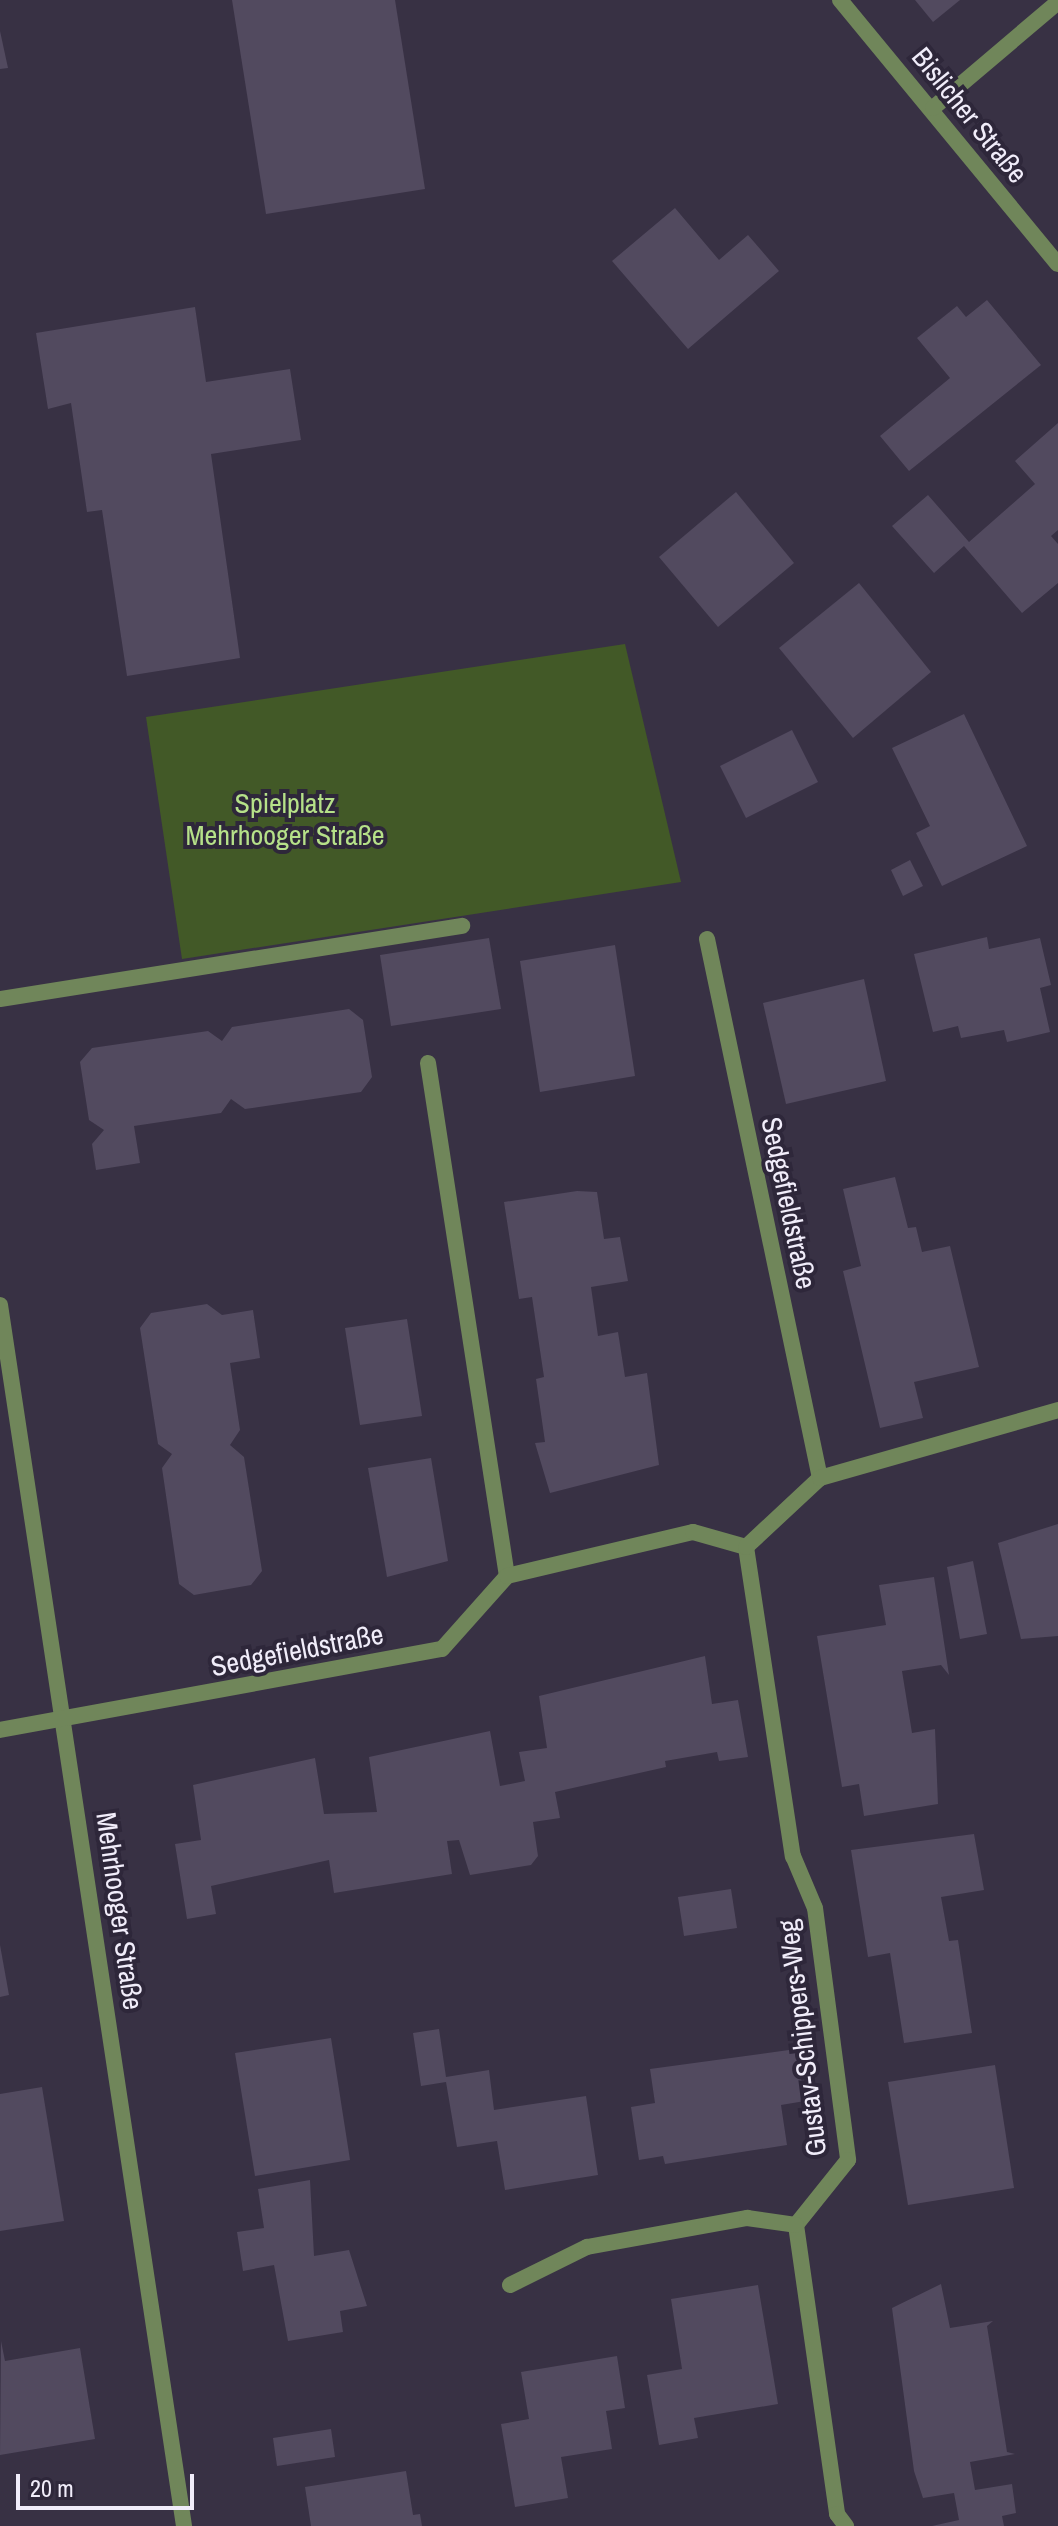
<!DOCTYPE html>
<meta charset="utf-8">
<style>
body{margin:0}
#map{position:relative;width:1058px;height:2526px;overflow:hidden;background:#383144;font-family:"Archivo Narrow",sans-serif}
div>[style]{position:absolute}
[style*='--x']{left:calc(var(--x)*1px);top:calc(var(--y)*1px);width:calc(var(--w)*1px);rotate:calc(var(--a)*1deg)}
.green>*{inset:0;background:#425927}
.building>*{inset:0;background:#524a5f}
.service>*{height:16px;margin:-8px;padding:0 8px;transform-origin:8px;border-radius:8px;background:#70865a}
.minor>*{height:16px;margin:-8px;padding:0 8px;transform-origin:8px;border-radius:8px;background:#70865a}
span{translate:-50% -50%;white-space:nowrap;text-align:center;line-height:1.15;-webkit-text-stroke:8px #2e273a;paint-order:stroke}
.street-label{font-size:28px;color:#f1edfa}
.park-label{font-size:28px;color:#b6e189}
.scale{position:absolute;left:16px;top:2474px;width:178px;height:36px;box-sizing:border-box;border:4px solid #f1edfa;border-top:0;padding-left:10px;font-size:24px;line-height:28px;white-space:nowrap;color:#f1edfa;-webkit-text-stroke:6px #2e273a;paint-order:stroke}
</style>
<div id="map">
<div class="green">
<div style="clip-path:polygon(625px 644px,681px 882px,182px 959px,146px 717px)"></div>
</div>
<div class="building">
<div style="clip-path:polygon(232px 0,395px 0,425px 189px,266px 214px)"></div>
<div style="clip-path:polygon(915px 0,960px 0,933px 22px)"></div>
<div style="clip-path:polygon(0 31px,8px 68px,0 69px)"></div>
<div style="clip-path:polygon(675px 208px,719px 260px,748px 235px,779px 271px,688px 349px,612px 261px)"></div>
<div style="clip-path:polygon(987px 300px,1041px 365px,909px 471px,880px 436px,950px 378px,917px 338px,957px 306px,966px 317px)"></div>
<div style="clip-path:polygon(195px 307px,206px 382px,290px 369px,301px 440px,211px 454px,240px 658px,127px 676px,102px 510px,87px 512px,71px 403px,48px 409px,36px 333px)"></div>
<div style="clip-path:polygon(1058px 423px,1058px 530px,1051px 536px,1058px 544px,1058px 583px,1022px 613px,964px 546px,934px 573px,892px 526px,928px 495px,969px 542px,1035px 484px,1015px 461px)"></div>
<div style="clip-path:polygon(736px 492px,794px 563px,718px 627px,659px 557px)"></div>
<div style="clip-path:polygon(859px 583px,931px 672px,853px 738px,779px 648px)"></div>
<div style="clip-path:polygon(964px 714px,1027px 846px,942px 886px,916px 833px,930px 826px,892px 748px)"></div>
<div style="clip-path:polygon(792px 730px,818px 782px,746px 818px,720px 766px)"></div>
<div style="clip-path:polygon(910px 860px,923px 886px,903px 896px,891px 870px)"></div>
<div style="clip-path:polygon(987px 937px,989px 949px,1040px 938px,1051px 985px,1040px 988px,1050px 1032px,1007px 1042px,1004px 1030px,961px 1038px,958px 1026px,933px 1032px,914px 954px)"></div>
<div style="clip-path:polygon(489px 938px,501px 1009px,391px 1026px,380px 955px)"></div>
<div style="clip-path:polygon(615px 945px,635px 1076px,540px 1092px,520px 961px)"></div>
<div style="clip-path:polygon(864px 979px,886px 1081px,786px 1104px,763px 1003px)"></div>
<div style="clip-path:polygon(349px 1009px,363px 1020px,372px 1077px,361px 1092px,245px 1109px,231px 1099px,221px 1113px,134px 1126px,140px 1163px,96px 1170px,92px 1144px,104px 1130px,89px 1120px,80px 1062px,92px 1048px,208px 1031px,222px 1041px,232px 1027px)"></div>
<div style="clip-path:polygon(895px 1177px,908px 1228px,916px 1227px,922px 1252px,950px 1246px,979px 1367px,914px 1382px,923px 1418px,880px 1428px,843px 1271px,861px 1266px,843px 1189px)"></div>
<div style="clip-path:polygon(577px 1191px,597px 1192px,604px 1239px,620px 1237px,628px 1281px,591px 1287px,598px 1336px,618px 1332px,625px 1377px,647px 1373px,659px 1465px,550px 1493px,535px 1443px,545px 1442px,536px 1379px,544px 1377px,532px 1297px,519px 1299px,504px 1202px)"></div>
<div style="clip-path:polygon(207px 1304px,222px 1315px,253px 1310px,260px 1358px,230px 1363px,240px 1430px,230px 1445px,244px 1457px,262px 1571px,251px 1585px,194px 1595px,179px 1584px,162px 1468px,172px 1454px,158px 1444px,140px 1328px,151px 1313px)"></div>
<div style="clip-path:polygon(407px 1319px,422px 1416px,360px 1425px,345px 1328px)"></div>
<div style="clip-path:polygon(431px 1458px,448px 1561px,387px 1577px,368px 1468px)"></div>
<div style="clip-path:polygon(1058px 1524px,1058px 1636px,1021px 1639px,998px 1543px)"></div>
<div style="clip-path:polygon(973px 1561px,987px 1634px,960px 1639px,947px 1567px)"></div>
<div style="clip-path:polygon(934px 1577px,949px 1675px,941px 1665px,902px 1671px,912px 1733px,935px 1729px,938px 1804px,864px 1816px,859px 1784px,842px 1787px,817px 1636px,886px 1625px,879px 1585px)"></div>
<div style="clip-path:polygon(705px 1656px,712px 1704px,738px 1700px,748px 1757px,719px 1761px,717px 1752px,665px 1761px,666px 1767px,555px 1792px,560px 1818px,533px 1822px,538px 1856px,531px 1865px,470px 1875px,459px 1840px,447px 1841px,452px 1874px,334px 1893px,329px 1860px,211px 1886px,216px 1914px,187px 1919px,175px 1844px,201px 1840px,193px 1785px,315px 1758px,324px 1814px,377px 1812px,369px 1757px,490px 1731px,500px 1786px,525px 1781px,519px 1752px,547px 1748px,539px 1696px)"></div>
<div style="clip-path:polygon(974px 1834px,984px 1890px,941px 1897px,949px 1941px,958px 1940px,972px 2033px,904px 2043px,890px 1953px,868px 1957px,851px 1850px)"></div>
<div style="clip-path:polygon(731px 1889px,737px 1928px,684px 1936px,678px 1897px)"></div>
<div style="clip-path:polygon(0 1945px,9px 1995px,0 1997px)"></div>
<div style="clip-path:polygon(439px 2029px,446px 2077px,489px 2070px,494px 2110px,586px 2096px,598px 2175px,505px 2190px,497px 2141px,457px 2147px,446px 2082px,421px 2086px,413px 2033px)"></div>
<div style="clip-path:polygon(331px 2038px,350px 2160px,255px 2176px,235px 2053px)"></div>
<div style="clip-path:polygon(796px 2049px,805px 2101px,781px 2105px,787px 2145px,665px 2164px,663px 2156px,639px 2160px,631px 2107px,655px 2103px,650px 2069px)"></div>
<div style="clip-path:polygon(995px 2065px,1014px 2188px,908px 2205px,888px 2082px)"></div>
<div style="clip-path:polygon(42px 2087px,64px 2221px,0 2231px,0 2094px)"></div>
<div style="clip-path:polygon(310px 2180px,314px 2256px,349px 2250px,367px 2306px,340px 2311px,343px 2332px,288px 2341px,274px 2265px,243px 2271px,237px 2232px,264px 2228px,258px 2189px)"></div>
<div style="clip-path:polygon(941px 2284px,950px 2328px,993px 2321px,987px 2326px,1007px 2452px,1015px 2454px,970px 2462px,975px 2490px,1012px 2484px,1016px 2513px,1002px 2516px,1004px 2526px,932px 2526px,959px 2520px,954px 2493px,923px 2498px,914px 2471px,892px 2308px)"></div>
<div style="clip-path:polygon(758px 2285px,778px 2404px,694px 2418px,698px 2438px,659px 2445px,647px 2375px,682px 2369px,671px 2299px)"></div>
<div style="clip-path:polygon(1px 2341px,5px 2361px,80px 2348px,95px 2439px,0 2455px)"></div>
<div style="clip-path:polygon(617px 2356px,625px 2408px,606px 2411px,612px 2449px,561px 2457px,568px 2498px,515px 2507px,501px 2424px,529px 2419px,521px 2372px)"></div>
<div style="clip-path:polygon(331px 2429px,335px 2457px,277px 2466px,273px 2438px)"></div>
<div style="clip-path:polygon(406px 2471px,413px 2515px,420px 2514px,422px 2526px,311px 2526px,305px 2487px)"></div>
</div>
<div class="service">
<div style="--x:0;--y:999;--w:468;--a:-9"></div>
</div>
<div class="minor">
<div style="--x:840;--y:0;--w:342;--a:50.5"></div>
<div style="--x:933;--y:108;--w:164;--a:-40.3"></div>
<div style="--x:707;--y:939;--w:551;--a:78.16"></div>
<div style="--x:428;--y:1063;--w:519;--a:81.25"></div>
<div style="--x:0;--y:1305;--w:1235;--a:81.43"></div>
<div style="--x:746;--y:1547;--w:313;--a:81.4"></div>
<div style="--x:793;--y:1856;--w:56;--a:67.1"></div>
<div style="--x:815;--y:1908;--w:254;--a:82.5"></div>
<div style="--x:848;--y:2160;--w:83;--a:128.7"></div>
<div style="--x:796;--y:2225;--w:292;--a:81.9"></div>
<div style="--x:837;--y:2514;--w:15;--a:53"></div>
<div style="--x:0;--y:1730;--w:449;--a:-10.4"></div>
<div style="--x:442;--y:1649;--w:98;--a:-48.3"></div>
<div style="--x:507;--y:1576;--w:191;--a:-13.3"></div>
<div style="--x:693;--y:1532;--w:55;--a:15.8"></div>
<div style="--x:746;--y:1547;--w:101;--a:-43"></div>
<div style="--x:820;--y:1478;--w:248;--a:-15.9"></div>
<div style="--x:510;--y:2285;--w:86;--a:-26.3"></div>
<div style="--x:587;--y:2247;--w:163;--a:-10.3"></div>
<div style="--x:747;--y:2218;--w:49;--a:8.1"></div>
</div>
<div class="street-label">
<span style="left:970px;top:115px;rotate:51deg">Bislicher Straße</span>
<span style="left:789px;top:1203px;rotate:78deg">Sedgefieldstraße</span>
<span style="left:297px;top:1650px;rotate:-11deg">Sedgefieldstraße</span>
<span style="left:120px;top:1911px;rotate:82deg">Mehrhooger Straße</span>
<span style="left:802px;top:2038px;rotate:-97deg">Gustav-Schippers-Weg</span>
</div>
<div class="park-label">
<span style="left:285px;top:819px">Spielplatz<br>Mehrhooger Straße</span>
</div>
<div class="scale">20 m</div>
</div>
